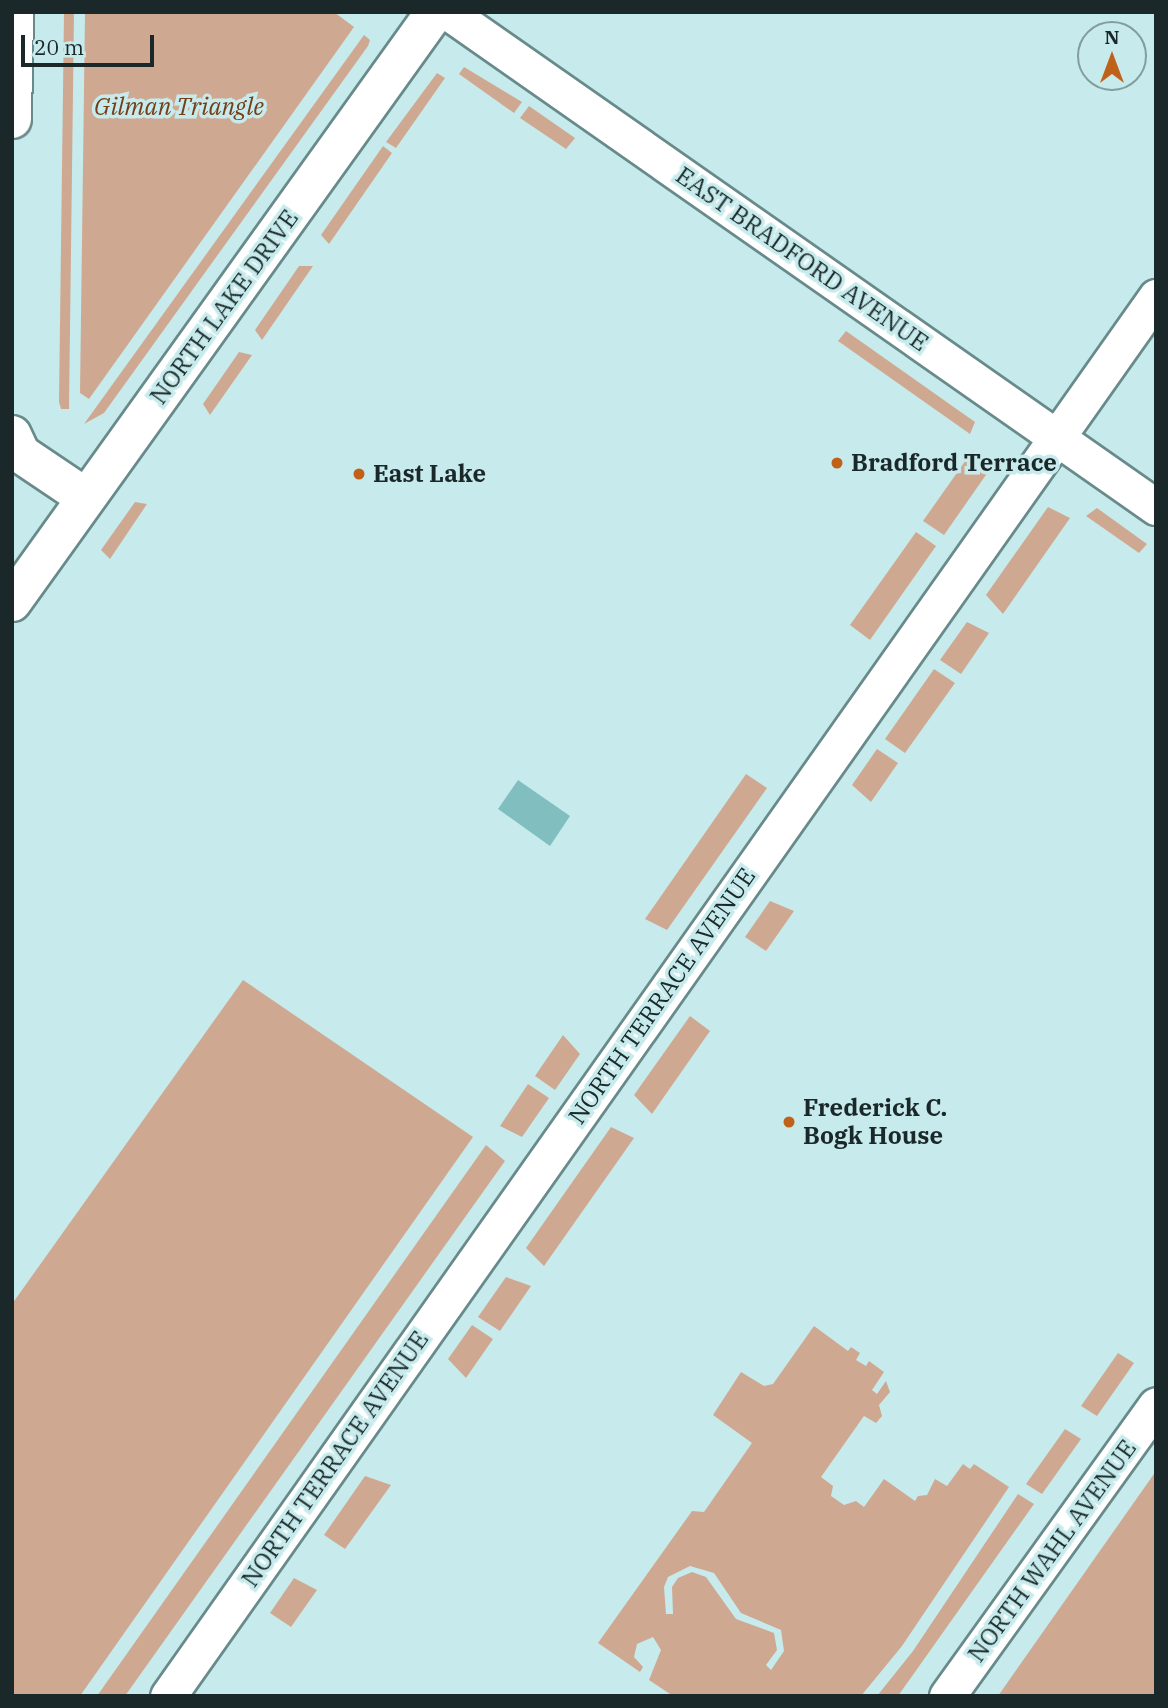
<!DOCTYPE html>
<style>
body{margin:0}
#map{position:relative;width:1168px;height:1708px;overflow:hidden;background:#c7ebec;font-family:"IBM Plex Serif",serif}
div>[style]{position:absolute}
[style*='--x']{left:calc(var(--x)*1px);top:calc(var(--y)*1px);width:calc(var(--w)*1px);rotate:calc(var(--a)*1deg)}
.green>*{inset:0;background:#cfa892}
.water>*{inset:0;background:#80bec0}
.roads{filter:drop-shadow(2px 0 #698a8b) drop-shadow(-2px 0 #698a8b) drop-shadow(0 2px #698a8b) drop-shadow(0 -2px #698a8b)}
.street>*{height:35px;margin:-17.5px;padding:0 17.5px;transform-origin:17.5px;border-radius:17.5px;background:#fff}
.secondary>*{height:38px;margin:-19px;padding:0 19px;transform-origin:19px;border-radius:19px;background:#fff}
.dots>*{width:19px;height:19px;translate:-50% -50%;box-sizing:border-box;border:4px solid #c7ebec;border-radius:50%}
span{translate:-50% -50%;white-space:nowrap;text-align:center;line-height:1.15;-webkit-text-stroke:7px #c7ebec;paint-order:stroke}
.park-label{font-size:24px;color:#753d17;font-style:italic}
.street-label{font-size:24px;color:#1b2829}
.poi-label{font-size:24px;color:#1b2829;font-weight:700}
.left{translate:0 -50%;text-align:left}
.frame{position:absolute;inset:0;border:14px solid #1b2829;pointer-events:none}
.north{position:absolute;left:1077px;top:21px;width:70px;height:70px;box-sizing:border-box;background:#c7ebec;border:2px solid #829d9e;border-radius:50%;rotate:0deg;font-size:19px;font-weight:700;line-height:28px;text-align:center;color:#1b2829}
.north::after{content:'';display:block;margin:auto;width:24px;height:32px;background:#c06119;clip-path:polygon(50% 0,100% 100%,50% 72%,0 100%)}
.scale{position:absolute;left:21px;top:35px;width:133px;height:32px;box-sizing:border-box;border:4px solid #1b2829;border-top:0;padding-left:9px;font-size:21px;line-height:24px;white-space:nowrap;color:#1b2829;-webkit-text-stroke:5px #c7ebec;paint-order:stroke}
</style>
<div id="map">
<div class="green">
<div style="clip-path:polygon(64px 12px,74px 12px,69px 409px,61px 409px,59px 402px)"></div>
<div style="clip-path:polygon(85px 12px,334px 12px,354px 27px,89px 399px,80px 393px)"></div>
<div style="clip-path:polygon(364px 35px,370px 40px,368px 46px,104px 413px,84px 424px)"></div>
<div style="clip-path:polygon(464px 67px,522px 102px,514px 113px,459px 74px)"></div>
<div style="clip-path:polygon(437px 73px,445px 78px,396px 148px,386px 142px)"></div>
<div style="clip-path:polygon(529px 106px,575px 138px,566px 149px,520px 118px)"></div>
<div style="clip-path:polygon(383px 146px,392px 153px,329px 244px,321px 235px)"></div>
<div style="clip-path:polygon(299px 266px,313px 266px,262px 340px,255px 330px)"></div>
<div style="clip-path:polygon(846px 331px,975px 422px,970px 434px,838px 341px)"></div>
<div style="clip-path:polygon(239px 352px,252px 355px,210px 415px,203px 404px)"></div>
<div style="clip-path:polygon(973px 450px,988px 472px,944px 535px,923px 521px)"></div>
<div style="clip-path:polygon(135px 502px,147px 504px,110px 559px,101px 550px)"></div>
<div style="clip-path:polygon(1048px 507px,1070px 518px,1003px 614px,986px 595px)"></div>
<div style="clip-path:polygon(1097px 508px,1147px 544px,1139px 553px,1086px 516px)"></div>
<div style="clip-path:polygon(916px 532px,936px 546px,870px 640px,850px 625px)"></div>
<div style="clip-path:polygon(967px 622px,989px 633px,961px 674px,940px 660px)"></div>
<div style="clip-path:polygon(934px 669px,955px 683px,905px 753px,885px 739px)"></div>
<div style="clip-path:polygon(877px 749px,898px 763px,871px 802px,852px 785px)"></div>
<div style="clip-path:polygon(746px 774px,767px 788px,667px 930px,645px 919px)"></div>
<div style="clip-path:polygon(770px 901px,794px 911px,766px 951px,745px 937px)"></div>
<div style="clip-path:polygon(243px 980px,473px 1137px,80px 1696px,12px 1696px,12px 1304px)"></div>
<div style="clip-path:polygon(690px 1016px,710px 1031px,652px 1114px,634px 1095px)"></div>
<div style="clip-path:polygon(563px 1035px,580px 1054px,555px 1090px,535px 1076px)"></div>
<div style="clip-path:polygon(528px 1084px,549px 1098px,522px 1137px,500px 1126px)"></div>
<div style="clip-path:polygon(611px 1127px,634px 1138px,544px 1266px,526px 1248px)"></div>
<div style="clip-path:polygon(486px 1145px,505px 1161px,125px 1696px,97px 1696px)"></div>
<div style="clip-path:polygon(506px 1277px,531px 1286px,500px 1331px,478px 1317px)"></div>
<div style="clip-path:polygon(472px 1325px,493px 1339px,466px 1378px,448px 1359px)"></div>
<div style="clip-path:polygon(evenodd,814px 1326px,848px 1351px,851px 1347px,860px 1353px,856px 1360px,866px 1366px,869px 1361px,884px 1372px,872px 1390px,877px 1394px,886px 1381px,890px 1392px,879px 1405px,882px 1416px,876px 1423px,864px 1416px,821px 1477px,833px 1486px,831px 1496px,844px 1505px,856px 1501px,864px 1507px,884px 1479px,915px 1501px,918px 1496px,927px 1495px,935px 1479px,947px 1486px,963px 1464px,970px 1469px,974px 1464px,1009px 1487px,902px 1646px,861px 1696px,673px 1696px,649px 1680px,661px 1650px,653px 1637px,637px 1644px,634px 1657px,643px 1667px,640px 1672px,598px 1643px,692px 1511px,704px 1512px,752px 1443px,713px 1415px,741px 1372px,764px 1386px,773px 1384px,814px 1326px,690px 1566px,714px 1573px,741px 1613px,781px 1630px,784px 1651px,771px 1670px,766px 1665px,777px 1650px,774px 1633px,736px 1619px,706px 1577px,692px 1572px,678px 1578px,672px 1587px,673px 1614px,666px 1614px,664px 1587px,668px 1577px,690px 1566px)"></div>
<div style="clip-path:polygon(1118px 1353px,1134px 1363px,1097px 1416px,1081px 1406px)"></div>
<div style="clip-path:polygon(1065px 1429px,1081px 1439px,1042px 1494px,1026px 1484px)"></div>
<div style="clip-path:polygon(1156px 1471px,1156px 1696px,998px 1696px)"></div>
<div style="clip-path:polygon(365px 1476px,391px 1485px,345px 1549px,324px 1535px)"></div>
<div style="clip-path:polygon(1018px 1494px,1034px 1504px,898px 1696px,877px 1696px,913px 1651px)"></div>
<div style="clip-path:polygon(294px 1578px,317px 1590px,291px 1627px,270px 1613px)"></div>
</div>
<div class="water">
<div style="clip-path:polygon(518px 780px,570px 816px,550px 846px,498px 809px)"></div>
</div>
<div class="roads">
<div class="street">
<div style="--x:448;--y:12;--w:864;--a:34.96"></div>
<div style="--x:168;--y:1696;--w:1713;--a:-54.77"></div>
<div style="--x:947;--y:1696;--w:358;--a:-54.3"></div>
</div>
<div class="secondary">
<div style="--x:12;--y:119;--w:107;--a:-88.9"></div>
<div style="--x:12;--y:435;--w:21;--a:65"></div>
<div style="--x:21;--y:454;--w:77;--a:33.9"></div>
<div style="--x:12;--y:602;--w:726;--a:-54.36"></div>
</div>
</div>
<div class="dots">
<div style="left:837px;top:463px;background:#c06119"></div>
<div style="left:359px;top:474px;background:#c06119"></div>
<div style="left:789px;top:1122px;background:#c06119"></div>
</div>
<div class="park-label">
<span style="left:179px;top:107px">Gilman Triangle</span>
</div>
<div class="street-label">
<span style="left:802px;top:259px;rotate:35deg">EAST BRADFORD AVENUE</span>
<span style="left:224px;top:307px;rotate:-54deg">NORTH LAKE DRIVE</span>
<span style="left:662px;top:996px;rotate:-55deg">NORTH TERRACE AVENUE</span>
<span style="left:335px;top:1459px;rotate:-55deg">NORTH TERRACE AVENUE</span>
<span style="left:1052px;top:1551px;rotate:-54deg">NORTH WAHL AVENUE</span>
</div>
<div class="poi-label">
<span class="left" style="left:851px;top:463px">Bradford Terrace</span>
<span class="left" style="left:373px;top:474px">East Lake</span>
<span class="left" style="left:803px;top:1122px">Frederick C.<br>Bogk House</span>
</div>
<div class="frame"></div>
<div class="north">N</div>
<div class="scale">20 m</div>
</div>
